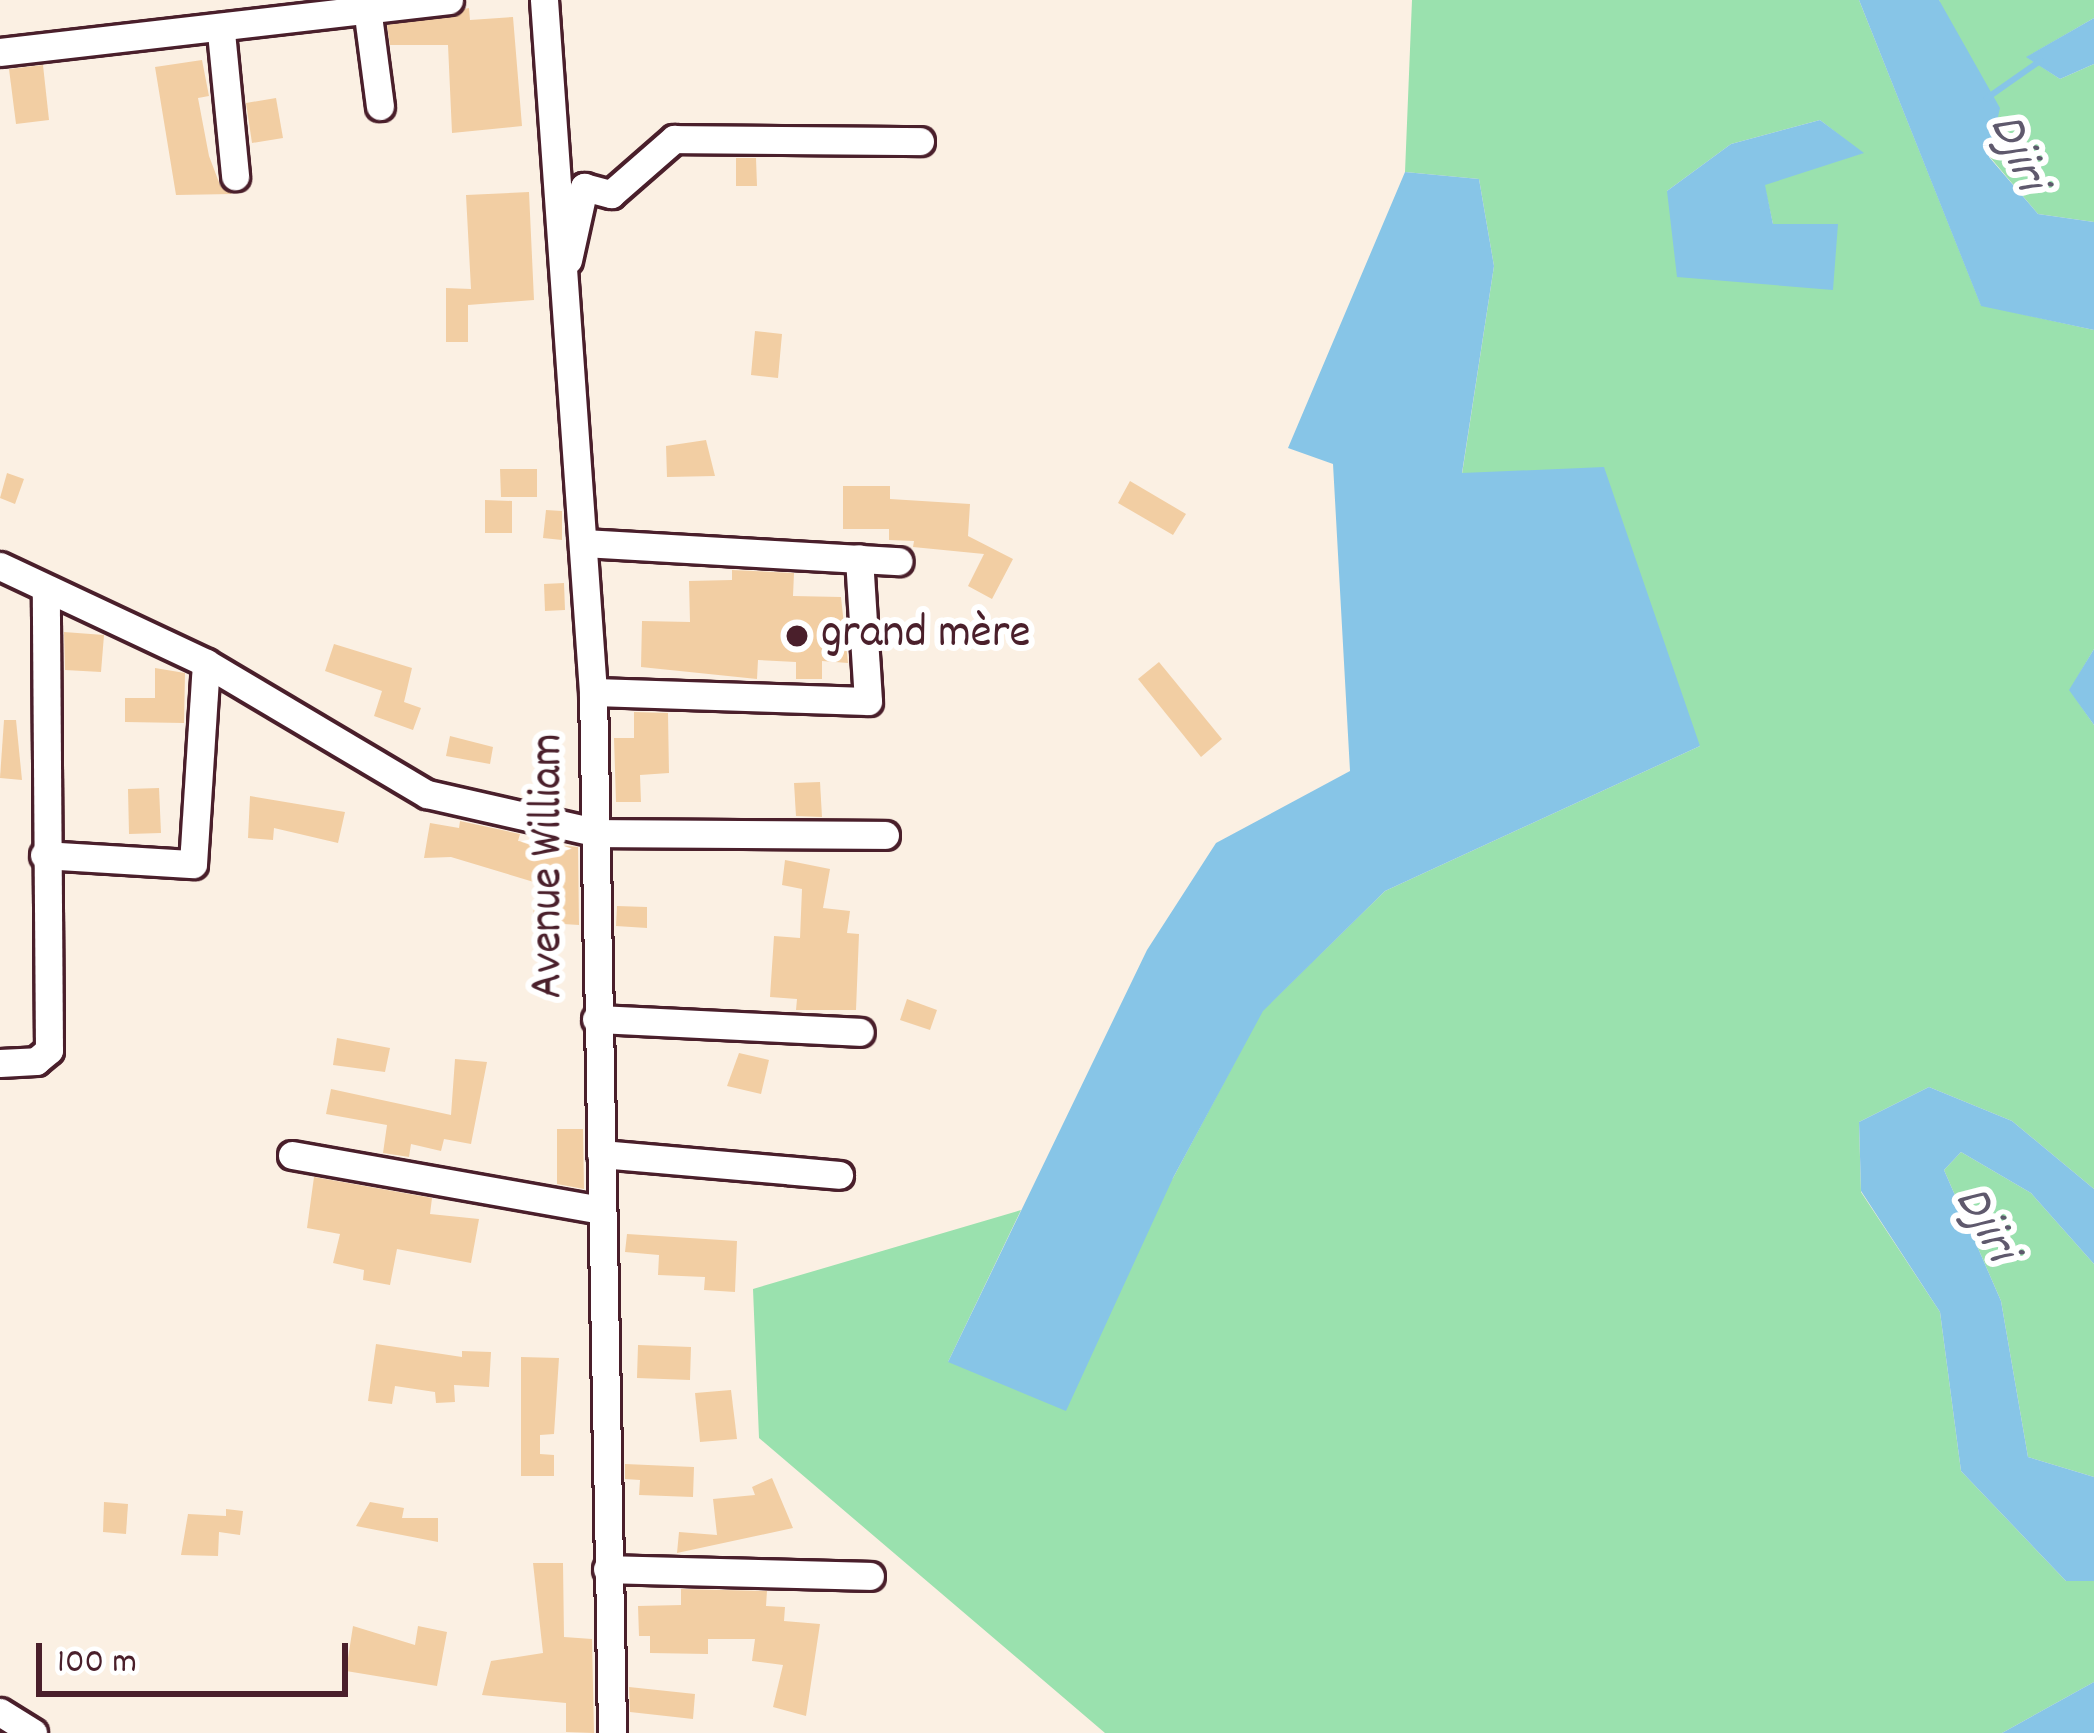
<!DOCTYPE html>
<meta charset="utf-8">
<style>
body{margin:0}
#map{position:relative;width:2094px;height:1733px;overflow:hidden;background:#fbf0e3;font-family:Dekko,sans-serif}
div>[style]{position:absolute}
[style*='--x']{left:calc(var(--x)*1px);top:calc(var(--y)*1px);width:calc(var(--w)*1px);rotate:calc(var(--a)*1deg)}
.green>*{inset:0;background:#9ae1ae}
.water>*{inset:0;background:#87c5e7}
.stream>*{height:6px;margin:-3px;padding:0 3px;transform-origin:3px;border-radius:3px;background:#87c5e7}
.building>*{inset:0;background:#f2cea3}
.roads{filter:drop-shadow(3px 0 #4a1f2b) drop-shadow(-3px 0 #4a1f2b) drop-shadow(0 3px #4a1f2b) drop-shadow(0 -3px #4a1f2b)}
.minor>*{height:27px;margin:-13.5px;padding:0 13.5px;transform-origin:13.5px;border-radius:13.5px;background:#fff}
.dots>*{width:33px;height:33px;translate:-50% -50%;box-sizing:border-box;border:6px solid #fff;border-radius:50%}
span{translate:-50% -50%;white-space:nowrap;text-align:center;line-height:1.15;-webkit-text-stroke:12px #fff;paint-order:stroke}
.poi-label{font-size:48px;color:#4a1f2b}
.left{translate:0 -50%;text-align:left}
.street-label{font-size:48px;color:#4a1f2b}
.water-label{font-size:51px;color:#5f596d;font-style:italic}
.scale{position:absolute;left:36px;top:1643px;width:312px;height:54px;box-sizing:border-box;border:6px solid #4a1f2b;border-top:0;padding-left:15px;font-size:36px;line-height:42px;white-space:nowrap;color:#4a1f2b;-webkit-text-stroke:9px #fff;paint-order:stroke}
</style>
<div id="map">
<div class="green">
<div style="clip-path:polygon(evenodd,1412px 0,1859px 0,1981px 305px,2094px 330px,2094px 649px,2070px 690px,2094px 725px,2094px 1189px,2012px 1121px,1929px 1087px,1859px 1122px,1861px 1192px,1940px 1312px,1961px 1471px,2066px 1581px,2094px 1581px,2094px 1682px,2002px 1733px,1105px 1733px,759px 1438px,753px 1289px,1021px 1210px,948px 1362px,1173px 1178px,1262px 1011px,1385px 891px,1700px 746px,1462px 474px,1494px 266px,1479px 179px,1405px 172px,1412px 0,1820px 120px,1862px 153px,1764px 184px,1773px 224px,1667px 191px,1731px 144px,1820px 120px)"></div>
<div style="clip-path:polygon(1939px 0,2094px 0,2094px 18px,2027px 57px,2060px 79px,2094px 64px,2094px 222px,2038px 214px,1989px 156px)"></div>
<div style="clip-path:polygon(1961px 1152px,2031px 1193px,2094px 1264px,2094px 1477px,2028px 1457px,2001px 1301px,1944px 1170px)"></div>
</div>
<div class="water">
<div style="clip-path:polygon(1859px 0,1939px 0,2000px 108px,1989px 157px,2038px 214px,2094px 222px,2094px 330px,1981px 306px)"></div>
<div style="clip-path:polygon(2094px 18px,2094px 64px,2060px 79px,2026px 57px)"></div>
<div style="clip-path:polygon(1820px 120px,1864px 153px,1765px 185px,1773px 224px,1838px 224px,1833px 290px,1677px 277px,1667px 191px,1731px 144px)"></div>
<div style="clip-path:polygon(1405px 172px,1479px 179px,1494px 266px,1462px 473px,1604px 467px,1700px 746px,1385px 891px,1263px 1011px,1173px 1178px,1066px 1411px,948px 1362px,1147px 950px,1216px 843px,1350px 771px,1333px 464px,1288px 448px)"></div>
<div style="clip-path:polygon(2094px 649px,2094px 725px,2069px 690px)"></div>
<div style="clip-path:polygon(1929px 1087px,2012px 1121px,2094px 1189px,2094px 1264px,2031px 1193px,1961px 1152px,1944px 1170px,2001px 1301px,2028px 1457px,2094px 1477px,2094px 1581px,2066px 1581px,1961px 1471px,1940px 1312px,1861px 1191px,1859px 1122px)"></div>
<div style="clip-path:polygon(2094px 1682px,2094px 1733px,2002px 1733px)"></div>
</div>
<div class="stream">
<div style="--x:1987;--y:98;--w:65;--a:-34.9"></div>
</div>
<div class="building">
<div style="clip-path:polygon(469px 8px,470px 20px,513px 17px,522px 126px,452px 133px,448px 45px,390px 45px,387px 25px)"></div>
<div style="clip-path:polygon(202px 60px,209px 96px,198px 98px,209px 156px,220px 185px,232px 194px,176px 195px,155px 67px)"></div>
<div style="clip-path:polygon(43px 65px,49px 120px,16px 124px,9px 69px)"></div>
<div style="clip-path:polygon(276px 98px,283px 138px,252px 143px,246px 103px)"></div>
<div style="clip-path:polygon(736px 158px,756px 158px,757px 186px,736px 186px)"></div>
<div style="clip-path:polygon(529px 192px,534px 300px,468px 305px,468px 342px,446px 342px,446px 288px,471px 289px,466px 195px)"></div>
<div style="clip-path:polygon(755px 331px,782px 334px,778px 378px,751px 375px)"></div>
<div style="clip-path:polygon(706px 440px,715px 476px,667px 477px,666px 446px)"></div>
<div style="clip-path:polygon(500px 469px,537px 469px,537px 497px,501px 497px)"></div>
<div style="clip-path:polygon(7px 473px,24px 479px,15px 504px,0 498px)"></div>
<div style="clip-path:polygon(1130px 481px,1186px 514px,1173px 535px,1118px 503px)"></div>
<div style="clip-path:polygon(843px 486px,890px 486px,890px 499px,970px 504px,968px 536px,1013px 559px,992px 599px,968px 586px,984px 554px,913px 547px,914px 541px,889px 540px,889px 529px,843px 529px)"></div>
<div style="clip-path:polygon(485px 500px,512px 501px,512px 533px,485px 533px)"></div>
<div style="clip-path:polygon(546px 510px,562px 511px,562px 540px,543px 538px)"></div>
<div style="clip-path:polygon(732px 570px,794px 573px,793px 596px,841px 597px,848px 663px,822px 661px,822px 679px,796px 679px,796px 662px,758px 660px,757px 679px,641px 667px,642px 621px,690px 622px,689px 581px,732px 580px)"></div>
<div style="clip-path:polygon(564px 583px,565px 610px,545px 611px,544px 584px)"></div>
<div style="clip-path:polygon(64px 632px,104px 635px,101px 672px,65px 670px)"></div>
<div style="clip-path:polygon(334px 644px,412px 668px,404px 702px,421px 708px,413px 730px,374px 716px,382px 691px,325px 671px)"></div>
<div style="clip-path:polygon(1159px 662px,1222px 739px,1201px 757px,1138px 679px)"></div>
<div style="clip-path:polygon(155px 668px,185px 673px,184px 723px,125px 722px,125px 698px,155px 698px)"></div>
<div style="clip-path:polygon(634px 712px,668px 713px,669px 773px,640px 775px,641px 802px,616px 802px,614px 738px,634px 738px)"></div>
<div style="clip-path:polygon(4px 720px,16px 720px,22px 780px,0 778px)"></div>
<div style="clip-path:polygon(450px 736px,493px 747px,490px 764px,446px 756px)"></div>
<div style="clip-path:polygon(820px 782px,822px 817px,796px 816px,794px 783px)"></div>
<div style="clip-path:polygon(159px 788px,161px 833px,129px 834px,128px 789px)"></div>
<div style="clip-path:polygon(250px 796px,345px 812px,338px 843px,274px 828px,273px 840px,248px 838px)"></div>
<div style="clip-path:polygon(460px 821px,520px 834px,518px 841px,578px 847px,579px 925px,532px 922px,537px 883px,451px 857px,424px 858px,430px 823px,459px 828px)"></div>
<div style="clip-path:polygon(785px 860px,830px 869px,823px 908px,850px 911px,847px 933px,859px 934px,856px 1010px,796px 1010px,797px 999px,770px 997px,774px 936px,800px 938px,802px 889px,782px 885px)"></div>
<div style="clip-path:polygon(617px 906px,647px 907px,647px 928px,616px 926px)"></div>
<div style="clip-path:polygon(907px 999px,937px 1010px,930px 1030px,900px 1020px)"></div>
<div style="clip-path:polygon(337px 1038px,390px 1048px,385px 1072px,333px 1065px)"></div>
<div style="clip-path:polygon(739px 1053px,769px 1060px,761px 1094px,727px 1086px)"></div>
<div style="clip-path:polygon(455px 1059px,487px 1062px,471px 1144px,444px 1139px,441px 1151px,411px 1144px,409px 1157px,383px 1153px,387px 1125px,326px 1114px,331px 1089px,451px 1115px)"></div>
<div style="clip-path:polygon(557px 1129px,583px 1129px,584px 1189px,557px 1184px)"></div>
<div style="clip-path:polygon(314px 1177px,432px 1198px,430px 1214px,479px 1219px,471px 1263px,397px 1249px,390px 1285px,363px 1280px,364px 1270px,333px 1263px,340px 1234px,307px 1228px)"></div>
<div style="clip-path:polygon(627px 1234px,737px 1241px,735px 1292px,704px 1290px,705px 1277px,658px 1275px,659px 1255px,625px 1252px)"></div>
<div style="clip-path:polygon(376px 1344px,462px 1357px,462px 1351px,491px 1352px,489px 1387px,454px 1385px,455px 1402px,436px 1403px,435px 1392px,395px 1386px,392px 1404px,368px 1401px)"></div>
<div style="clip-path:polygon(638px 1345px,691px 1347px,690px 1380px,637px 1378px)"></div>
<div style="clip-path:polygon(521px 1357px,559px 1358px,554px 1434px,540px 1435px,540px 1454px,554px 1455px,554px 1476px,521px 1476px)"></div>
<div style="clip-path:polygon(731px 1390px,737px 1439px,700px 1442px,695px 1393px)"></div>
<div style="clip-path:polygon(625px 1464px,694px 1467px,693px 1497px,639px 1495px,640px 1480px,625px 1479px)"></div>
<div style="clip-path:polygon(772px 1478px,793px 1528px,677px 1553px,679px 1532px,717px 1535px,713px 1499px,755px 1495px,752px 1487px)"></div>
<div style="clip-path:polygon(104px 1502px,128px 1504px,126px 1534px,103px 1532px)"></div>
<div style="clip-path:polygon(370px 1502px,404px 1508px,402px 1518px,438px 1518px,438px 1542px,356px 1526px)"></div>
<div style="clip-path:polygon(226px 1509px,243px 1511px,240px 1535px,219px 1532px,218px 1556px,181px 1555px,188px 1514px,226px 1516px)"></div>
<div style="clip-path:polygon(533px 1563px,563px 1563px,564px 1637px,592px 1639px,594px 1733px,566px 1732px,566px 1703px,482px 1695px,491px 1661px,543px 1653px)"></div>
<div style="clip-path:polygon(681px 1589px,767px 1591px,766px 1606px,785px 1607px,784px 1621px,820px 1624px,806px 1716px,773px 1707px,783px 1665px,752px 1661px,755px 1639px,708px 1639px,708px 1654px,650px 1653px,650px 1636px,639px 1636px,638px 1606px,681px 1605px)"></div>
<div style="clip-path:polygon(353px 1626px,415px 1645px,418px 1626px,447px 1632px,437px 1686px,346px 1671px)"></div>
<div style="clip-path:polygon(629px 1687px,695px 1694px,693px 1719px,630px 1712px)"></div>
</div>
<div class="roads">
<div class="minor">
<div style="--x:366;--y:0;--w:107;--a:82.5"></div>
<div style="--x:544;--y:0;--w:694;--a:85.95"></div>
<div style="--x:593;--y:692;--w:1041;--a:88.95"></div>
<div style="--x:221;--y:32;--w:145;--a:84.4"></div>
<div style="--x:0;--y:52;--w:452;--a:-6.6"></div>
<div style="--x:568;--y:260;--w:75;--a:-77.6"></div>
<div style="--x:584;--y:187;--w:28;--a:15"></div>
<div style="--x:611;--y:194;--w:84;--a:-41.1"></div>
<div style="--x:674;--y:139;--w:246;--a:0.5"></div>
<div style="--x:584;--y:543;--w:315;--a:3.3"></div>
<div style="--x:0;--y:566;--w:228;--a:25.2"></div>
<div style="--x:206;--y:663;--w:257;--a:30.7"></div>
<div style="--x:427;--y:794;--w:175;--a:12.8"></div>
<div style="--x:598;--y:833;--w:287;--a:0.4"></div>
<div style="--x:593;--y:692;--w:275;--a:1.9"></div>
<div style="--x:868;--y:701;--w:143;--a:-93.6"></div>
<div style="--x:44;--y:855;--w:149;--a:3.5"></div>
<div style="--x:193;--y:864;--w:201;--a:-86.3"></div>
<div style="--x:596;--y:1019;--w:264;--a:2.8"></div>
<div style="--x:0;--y:1063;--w:36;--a:-3"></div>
<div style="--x:36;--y:1061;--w:17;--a:-40"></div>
<div style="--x:49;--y:1050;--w:461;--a:-90.4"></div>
<div style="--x:601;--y:1154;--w:239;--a:5"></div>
<div style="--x:292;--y:1155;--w:314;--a:10.1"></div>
<div style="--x:607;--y:1569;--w:263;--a:1.5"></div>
<div style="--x:0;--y:1712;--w:39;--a:32"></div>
</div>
</div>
<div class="dots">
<div style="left:797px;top:636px;background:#4a1f2b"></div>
</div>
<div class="poi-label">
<span class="left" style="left:821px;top:636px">grand mère</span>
</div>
<div class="street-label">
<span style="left:550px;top:866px;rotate:-90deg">Avenue William</span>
</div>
<div class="water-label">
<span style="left:2015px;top:153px;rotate:67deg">Djiri</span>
<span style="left:1983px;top:1225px;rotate:61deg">Djiri</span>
</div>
<div class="scale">100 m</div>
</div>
